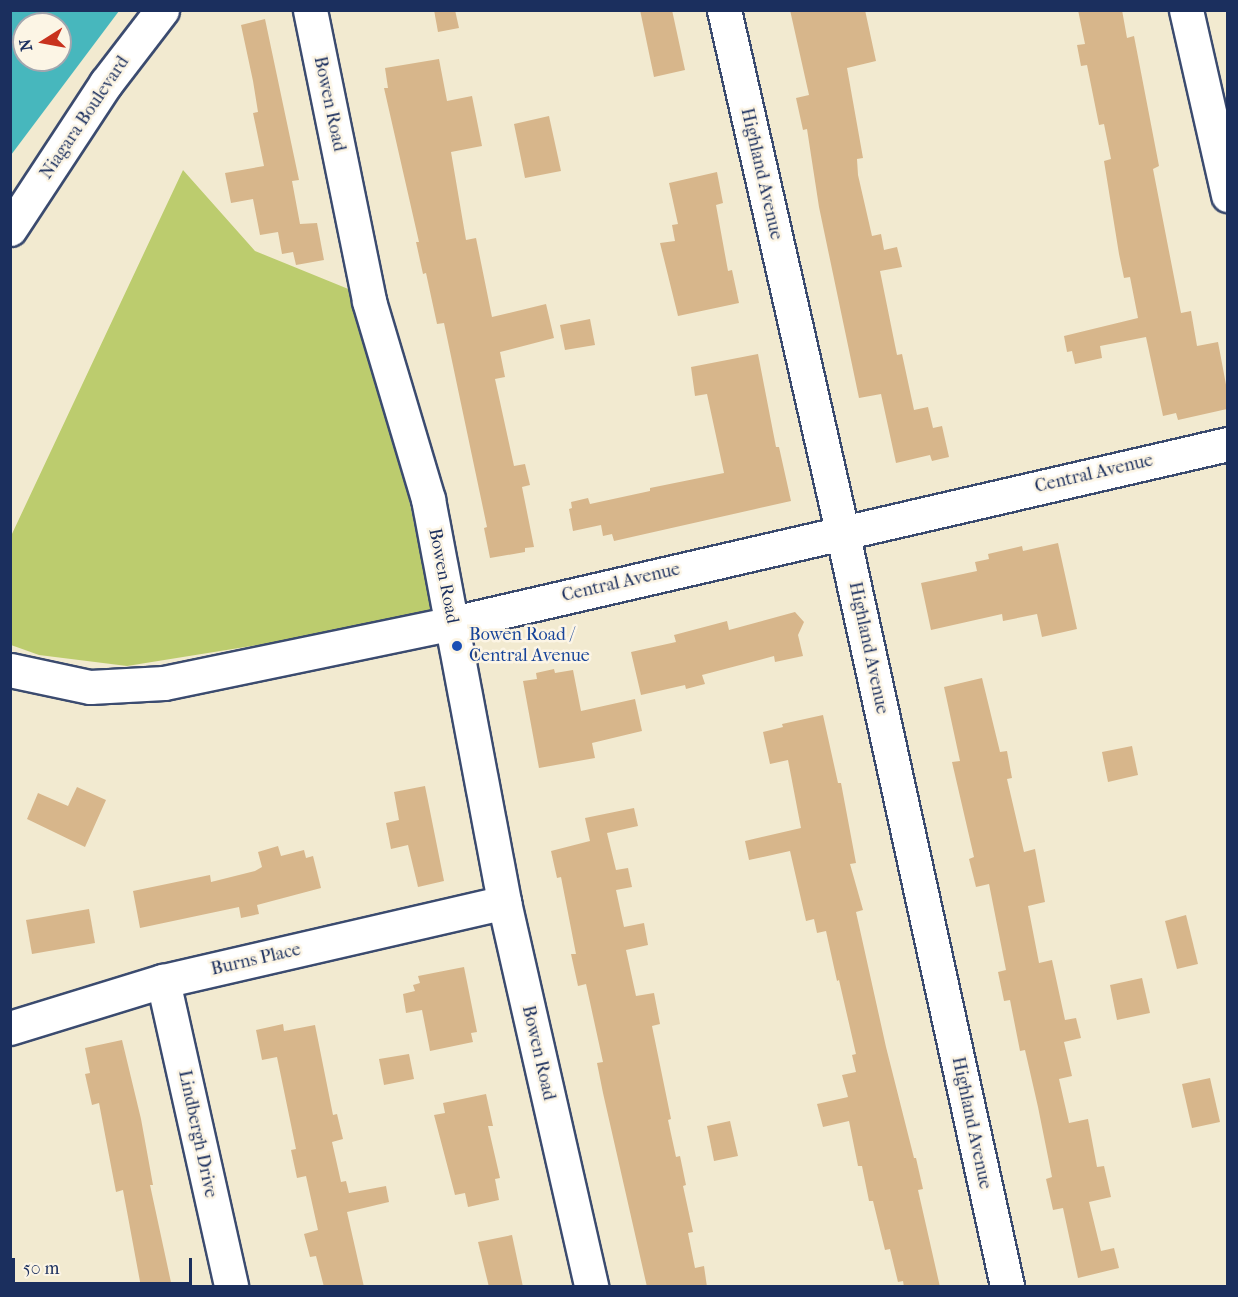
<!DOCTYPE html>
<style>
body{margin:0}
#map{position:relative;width:1238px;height:1297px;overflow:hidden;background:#f2ead0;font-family:"IM FELL French Canon",serif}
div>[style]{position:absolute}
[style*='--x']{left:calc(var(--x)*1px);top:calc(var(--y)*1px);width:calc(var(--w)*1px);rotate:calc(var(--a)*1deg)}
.green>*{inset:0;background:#bccc6e}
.water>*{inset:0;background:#47b7bd}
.building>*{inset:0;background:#d7b68b}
.roads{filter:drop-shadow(2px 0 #3b4b6f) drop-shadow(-2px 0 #3b4b6f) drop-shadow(0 2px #3b4b6f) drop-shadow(0 -2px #3b4b6f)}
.minor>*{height:33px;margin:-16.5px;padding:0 16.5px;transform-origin:16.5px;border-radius:16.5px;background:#fff}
.major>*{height:33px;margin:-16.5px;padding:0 16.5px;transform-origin:16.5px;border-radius:16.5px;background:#fff}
.dots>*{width:16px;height:16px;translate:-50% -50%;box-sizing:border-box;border:3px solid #fcf5e5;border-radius:50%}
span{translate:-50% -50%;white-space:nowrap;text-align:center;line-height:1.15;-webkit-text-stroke:5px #fcf5e5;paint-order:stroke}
.street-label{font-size:18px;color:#1b2f5e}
.transit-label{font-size:18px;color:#164399}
.left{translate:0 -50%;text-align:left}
.frame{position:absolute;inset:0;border:12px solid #1b2f5e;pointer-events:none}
.north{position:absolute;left:12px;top:12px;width:60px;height:60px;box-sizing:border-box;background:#fcf5e5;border:2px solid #a2a6af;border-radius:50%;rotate:259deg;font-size:16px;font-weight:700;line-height:24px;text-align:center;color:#1b2f5e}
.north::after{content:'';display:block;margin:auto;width:21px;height:27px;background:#c8321e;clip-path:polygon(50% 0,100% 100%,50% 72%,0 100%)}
.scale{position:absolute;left:12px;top:1258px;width:180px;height:27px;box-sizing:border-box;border:3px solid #1b2f5e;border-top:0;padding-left:8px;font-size:18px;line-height:21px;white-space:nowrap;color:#1b2f5e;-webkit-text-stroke:4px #fcf5e5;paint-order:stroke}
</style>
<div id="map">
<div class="green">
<div style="clip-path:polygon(183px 170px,255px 251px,368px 297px,433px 617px,127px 666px,39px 655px,11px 645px,11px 536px)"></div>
</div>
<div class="water">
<div style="clip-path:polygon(evenodd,11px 10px,119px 11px,11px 155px,10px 11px,11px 10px,24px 24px,60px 24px,60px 60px,24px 60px,24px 24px)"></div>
</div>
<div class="building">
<div style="clip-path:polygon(434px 10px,455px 10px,459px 28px,438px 32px)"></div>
<div style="clip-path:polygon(640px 10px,672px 10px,685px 70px,654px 77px)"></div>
<div style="clip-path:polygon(790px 10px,865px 10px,876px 61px,847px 68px,863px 158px,857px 159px,858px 175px,872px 236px,881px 234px,884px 250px,897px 247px,902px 267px,880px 271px,897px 355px,902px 354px,914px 410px,928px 407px,933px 428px,942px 426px,949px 457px,932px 461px,930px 455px,896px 463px,881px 394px,859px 398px,819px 207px,807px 129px,803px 130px,796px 98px,809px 95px)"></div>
<div style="clip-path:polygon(1078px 10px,1122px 10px,1127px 38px,1134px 36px,1159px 166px,1153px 169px,1181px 313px,1191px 311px,1197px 346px,1218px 342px,1227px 390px,1227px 409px,1178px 420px,1176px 413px,1163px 416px,1146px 337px,1100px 346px,1102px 358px,1075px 364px,1072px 351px,1067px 352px,1064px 336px,1138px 318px,1130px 277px,1124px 278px,1119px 254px,1104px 161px,1111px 159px,1104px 124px,1099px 125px,1087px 65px,1081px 66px,1077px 45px,1085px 44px)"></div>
<div style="clip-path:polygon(265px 19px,299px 180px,292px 181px,300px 224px,317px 223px,324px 260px,296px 265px,293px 252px,282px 254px,278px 232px,260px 235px,253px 199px,231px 203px,225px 173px,264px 166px,253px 113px,258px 112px,253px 81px,241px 25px)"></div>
<div style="clip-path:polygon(439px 59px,447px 101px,472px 96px,482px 146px,451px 152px,466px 240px,476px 238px,492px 317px,546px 304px,554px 338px,500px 352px,505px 377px,495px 379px,514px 466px,525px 464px,530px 485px,522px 487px,534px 547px,525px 548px,525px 552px,490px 558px,484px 528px,487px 527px,444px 323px,437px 324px,426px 273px,423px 274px,416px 242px,419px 242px,384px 88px,388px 88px,385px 68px)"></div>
<div style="clip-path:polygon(549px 116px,561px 171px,525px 178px,514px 124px)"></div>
<div style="clip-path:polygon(717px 172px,723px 203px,716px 205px,728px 271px,732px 270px,739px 303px,678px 316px,660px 243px,675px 241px,672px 225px,678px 224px,669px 183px)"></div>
<div style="clip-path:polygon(590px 319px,595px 345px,565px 350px,560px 325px)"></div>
<div style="clip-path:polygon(758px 354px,776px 447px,779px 447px,791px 501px,614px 541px,612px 534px,603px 536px,601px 525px,573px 531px,569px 509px,572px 508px,571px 502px,588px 498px,590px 504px,650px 491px,650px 488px,724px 473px,707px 394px,695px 396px,691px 367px)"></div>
<div style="clip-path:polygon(1058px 543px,1077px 629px,1042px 637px,1037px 614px,1003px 621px,1002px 614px,931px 630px,921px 583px,977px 571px,975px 562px,989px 559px,988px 554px,1022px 546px,1023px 551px)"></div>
<div style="clip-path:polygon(795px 612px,804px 622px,798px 635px,803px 656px,775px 662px,774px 656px,702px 675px,705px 684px,686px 689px,685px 685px,641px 695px,631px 652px,676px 642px,674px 635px,727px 621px,729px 630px)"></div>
<div style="clip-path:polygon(554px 669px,555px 673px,573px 670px,581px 711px,635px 699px,642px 731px,592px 743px,595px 758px,539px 768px,523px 681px,537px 679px,536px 673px)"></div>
<div style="clip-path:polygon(982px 678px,1000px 752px,1007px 751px,1012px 778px,1007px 779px,1024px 852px,1035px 849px,1045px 902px,1028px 906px,1039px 963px,1052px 960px,1065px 1020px,1076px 1018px,1081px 1038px,1064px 1042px,1072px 1076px,1059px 1079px,1069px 1123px,1088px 1119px,1097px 1167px,1104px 1166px,1111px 1197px,1089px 1202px,1101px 1251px,1114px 1248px,1119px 1268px,1078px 1278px,1063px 1208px,1053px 1210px,1046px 1179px,1052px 1177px,1038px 1107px,1025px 1050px,1020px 1051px,1010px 1000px,1004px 1001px,998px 972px,1006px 970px,989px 884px,976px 887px,969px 859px,974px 857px,952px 762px,960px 761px,944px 687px)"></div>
<div style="clip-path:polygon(823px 715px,838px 783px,841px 783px,856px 863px,850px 864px,863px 910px,856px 912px,886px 1047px,914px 1158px,916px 1158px,923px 1189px,918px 1190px,940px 1287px,904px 1287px,903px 1281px,898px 1282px,890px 1249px,885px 1250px,873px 1201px,869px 1201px,862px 1166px,858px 1166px,849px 1121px,823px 1127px,817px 1104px,848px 1097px,842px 1075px,856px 1072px,852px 1055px,856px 1054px,839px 980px,837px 981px,826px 931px,817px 933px,814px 919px,806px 921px,790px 851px,749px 860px,745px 841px,801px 828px,788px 760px,770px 764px,763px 732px,783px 727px,782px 724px)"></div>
<div style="clip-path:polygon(1132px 746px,1138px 775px,1108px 782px,1102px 752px)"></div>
<div style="clip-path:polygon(425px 786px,444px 881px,418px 887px,408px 845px,391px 849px,386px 823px,399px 820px,394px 792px)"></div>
<div style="clip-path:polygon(77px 787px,106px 800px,85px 847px,27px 819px,38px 793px,68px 806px)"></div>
<div style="clip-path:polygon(634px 808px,638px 826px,607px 833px,616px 870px,628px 868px,632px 887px,616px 890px,624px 927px,644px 923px,648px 945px,626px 950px,636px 996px,654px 993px,660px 1024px,652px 1026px,671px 1119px,668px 1120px,676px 1157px,680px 1156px,686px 1185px,683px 1186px,693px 1232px,688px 1233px,695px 1268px,704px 1266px,707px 1287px,647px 1287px,603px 1093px,597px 1063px,603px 1062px,586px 984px,578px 986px,571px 954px,576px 954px,561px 877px,557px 878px,551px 851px,590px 841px,585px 818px)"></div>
<div style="clip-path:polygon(278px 846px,281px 856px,304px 850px,306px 858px,313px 856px,321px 888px,257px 905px,259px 914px,241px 918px,239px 907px,140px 928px,133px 891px,210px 875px,211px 882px,255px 871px,262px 867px,258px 852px)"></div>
<div style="clip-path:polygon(89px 909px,95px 943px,32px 954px,26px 920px)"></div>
<div style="clip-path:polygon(1186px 915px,1198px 964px,1177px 969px,1165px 921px)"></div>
<div style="clip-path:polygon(464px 967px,477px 1032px,471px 1033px,473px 1042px,430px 1051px,422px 1010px,406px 1013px,403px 994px,415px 991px,413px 985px,420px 983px,418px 976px)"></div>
<div style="clip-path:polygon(1142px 978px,1150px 1013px,1117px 1020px,1110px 985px)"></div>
<div style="clip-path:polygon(283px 1024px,284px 1031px,315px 1025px,333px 1115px,337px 1114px,343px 1139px,332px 1142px,341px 1182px,346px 1181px,349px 1193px,386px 1186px,389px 1202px,347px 1212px,364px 1287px,324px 1287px,316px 1256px,310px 1257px,304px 1234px,318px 1230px,306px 1176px,297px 1178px,291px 1150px,296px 1149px,277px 1057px,262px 1060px,256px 1030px)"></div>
<div style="clip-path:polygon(122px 1040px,141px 1119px,153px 1185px,150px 1185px,172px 1287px,141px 1287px,123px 1190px,116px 1192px,99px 1103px,92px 1105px,85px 1074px,90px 1073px,85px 1048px)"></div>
<div style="clip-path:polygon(409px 1054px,414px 1079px,384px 1085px,379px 1059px)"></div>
<div style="clip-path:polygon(1210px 1078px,1220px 1122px,1192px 1128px,1182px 1084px)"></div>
<div style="clip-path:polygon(486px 1094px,493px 1126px,488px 1126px,500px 1178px,495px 1179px,499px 1200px,468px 1207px,465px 1193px,455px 1195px,434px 1115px,445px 1113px,443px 1103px)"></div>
<div style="clip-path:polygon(730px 1121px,738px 1156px,714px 1161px,707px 1126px)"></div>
<div style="clip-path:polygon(512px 1235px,523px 1287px,489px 1287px,478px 1242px)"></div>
</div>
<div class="roads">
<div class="minor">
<div style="--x:310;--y:10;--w:297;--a:78.5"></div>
<div style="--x:369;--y:301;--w:207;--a:73.4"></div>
<div style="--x:428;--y:499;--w:410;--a:79.3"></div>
<div style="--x:504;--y:902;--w:394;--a:77.2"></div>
<div style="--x:724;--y:10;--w:534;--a:77.24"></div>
<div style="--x:842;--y:531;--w:773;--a:77.67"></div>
<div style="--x:1186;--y:10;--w:190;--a:77.2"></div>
<div style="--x:163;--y:981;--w:312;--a:77.4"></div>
<div style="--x:10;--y:1028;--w:160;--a:-17.1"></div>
<div style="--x:163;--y:981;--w:350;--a:-13"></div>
</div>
<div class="major">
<div style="--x:10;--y:229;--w:175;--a:-56.7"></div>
<div style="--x:106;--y:83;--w:92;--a:-52.5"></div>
<div style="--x:10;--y:670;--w:82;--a:12"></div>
<div style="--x:90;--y:687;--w:74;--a:-3.1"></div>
<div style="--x:164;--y:683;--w:295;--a:-11.7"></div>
<div style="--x:453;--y:623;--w:795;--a:-13.01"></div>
</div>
</div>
<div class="dots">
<div style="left:457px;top:646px;background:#1a4fb4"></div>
</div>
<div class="street-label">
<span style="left:329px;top:104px;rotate:78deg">Bowen Road</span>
<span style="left:85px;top:118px;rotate:-56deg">Niagara Boulevard</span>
<span style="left:761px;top:174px;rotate:77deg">Highland Avenue</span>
<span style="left:1094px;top:474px;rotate:-13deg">Central Avenue</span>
<span style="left:443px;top:576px;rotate:79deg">Bowen Road</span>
<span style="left:621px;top:583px;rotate:-13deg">Central Avenue</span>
<span style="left:868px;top:648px;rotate:78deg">Highland Avenue</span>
<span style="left:256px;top:960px;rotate:-13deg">Burns Place</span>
<span style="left:538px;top:1053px;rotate:77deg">Bowen Road</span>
<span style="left:971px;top:1123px;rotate:78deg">Highland Avenue</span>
<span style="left:197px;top:1134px;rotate:78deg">Lindbergh Drive</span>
</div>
<div class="transit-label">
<span class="left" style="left:469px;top:646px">Bowen Road /<br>Central Avenue</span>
</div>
<div class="frame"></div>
<div class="north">N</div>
<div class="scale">50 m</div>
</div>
